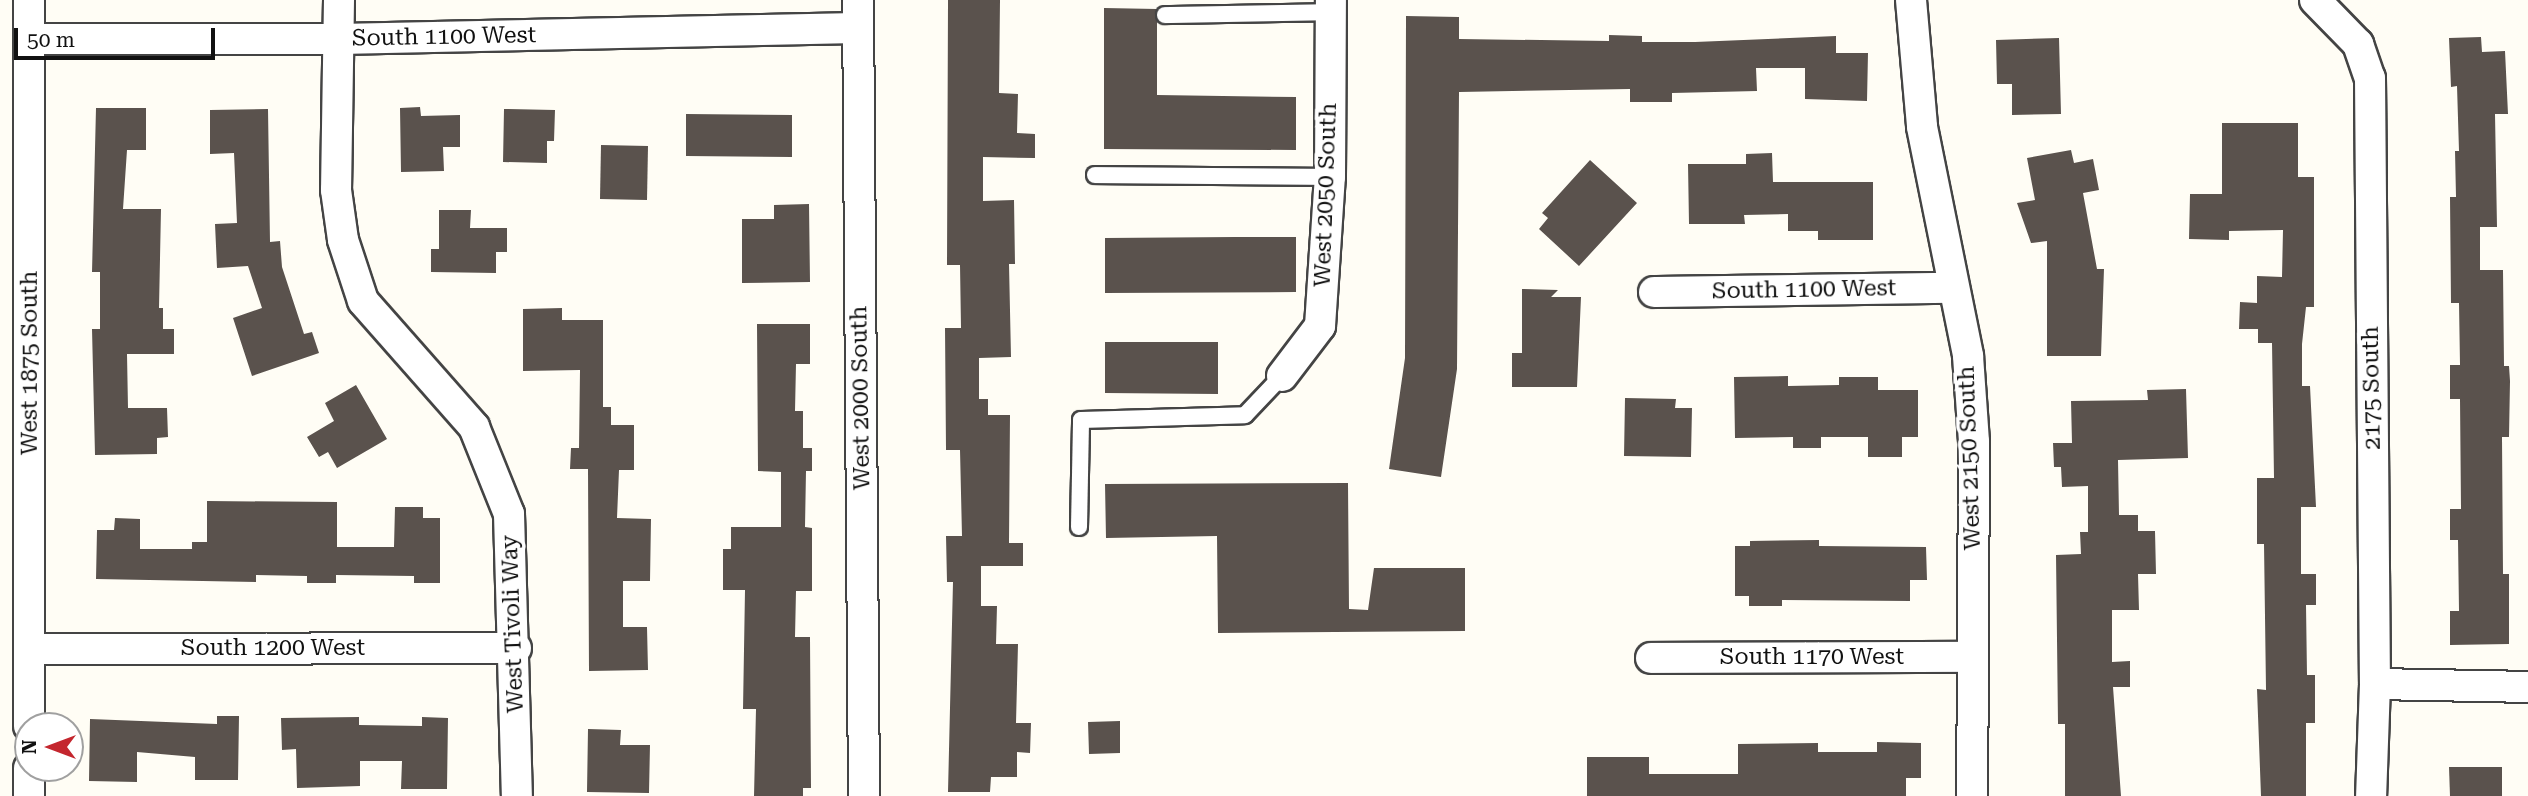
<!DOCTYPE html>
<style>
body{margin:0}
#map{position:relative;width:2528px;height:796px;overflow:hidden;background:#fffdf5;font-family:"Roboto Serif",serif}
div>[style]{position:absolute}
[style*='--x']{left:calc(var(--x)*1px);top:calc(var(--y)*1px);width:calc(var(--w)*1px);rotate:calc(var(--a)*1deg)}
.building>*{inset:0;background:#5a524d}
.roads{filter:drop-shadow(2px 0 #444) drop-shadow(-2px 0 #444) drop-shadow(0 2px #444) drop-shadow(0 -2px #444)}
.service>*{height:16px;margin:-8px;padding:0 8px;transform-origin:8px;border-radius:8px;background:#fff}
.minor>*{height:30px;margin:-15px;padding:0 15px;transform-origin:15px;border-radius:15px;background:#fff}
span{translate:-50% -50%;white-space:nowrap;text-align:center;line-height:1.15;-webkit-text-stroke:7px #fff;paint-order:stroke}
.street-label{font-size:23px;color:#111}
.north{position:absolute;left:14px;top:712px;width:70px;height:70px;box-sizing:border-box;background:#fff;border:2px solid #a0a0a0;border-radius:50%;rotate:270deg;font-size:19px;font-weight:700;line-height:28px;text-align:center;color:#111}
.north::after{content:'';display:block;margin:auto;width:24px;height:32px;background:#c4262e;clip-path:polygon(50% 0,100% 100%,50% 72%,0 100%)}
.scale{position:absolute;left:14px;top:28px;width:201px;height:32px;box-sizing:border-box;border:4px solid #111;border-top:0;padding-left:9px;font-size:21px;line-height:24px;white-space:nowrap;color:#111;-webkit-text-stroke:5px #fff;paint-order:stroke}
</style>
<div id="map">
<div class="building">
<div style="clip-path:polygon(948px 0,1000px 0,999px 93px,1018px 94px,1017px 133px,1035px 134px,1035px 158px,983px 157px,983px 201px,1014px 200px,1015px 264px,1009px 264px,1011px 357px,979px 358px,979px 399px,988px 399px,988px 415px,1010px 415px,1009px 543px,1023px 543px,1023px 566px,981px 566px,981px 606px,997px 606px,996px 644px,1018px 644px,1016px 723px,1031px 723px,1030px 753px,1017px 752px,1017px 777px,991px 777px,990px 792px,948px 792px,953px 582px,947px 582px,946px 536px,962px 536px,960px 450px,946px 450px,945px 328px,961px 328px,960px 265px,947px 265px)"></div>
<div style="clip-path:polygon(1104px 8px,1157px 9px,1157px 95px,1296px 97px,1296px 150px,1104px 149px)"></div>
<div style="clip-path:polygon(1406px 16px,1459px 17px,1459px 39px,1609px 41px,1609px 35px,1642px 36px,1642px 42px,1695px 42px,1836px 36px,1836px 53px,1868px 53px,1867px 101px,1805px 99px,1805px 68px,1756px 68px,1757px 91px,1672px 93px,1672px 102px,1630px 102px,1630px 89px,1459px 92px,1457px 369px,1441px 477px,1389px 469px,1405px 358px)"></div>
<div style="clip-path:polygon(2481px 37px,2482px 52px,2505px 51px,2508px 114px,2495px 114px,2497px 227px,2480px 227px,2480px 270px,2503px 270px,2504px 366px,2509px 366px,2510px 381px,2509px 437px,2502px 437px,2503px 574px,2509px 574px,2509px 644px,2450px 645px,2450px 611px,2459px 611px,2458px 540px,2450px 540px,2450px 509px,2461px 509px,2460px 399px,2450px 399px,2450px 365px,2460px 365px,2459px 303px,2451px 303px,2450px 197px,2456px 197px,2455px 151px,2459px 151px,2457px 86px,2451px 87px,2449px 38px)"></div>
<div style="clip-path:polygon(2059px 38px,2061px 114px,2012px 115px,2012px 84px,1997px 84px,1996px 40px)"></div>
<div style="clip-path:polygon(420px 107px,421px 116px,460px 115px,460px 147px,443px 147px,444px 171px,401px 172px,400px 108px)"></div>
<div style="clip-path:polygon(96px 108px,146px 108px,146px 150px,127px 150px,123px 209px,161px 209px,159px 308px,163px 308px,163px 329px,174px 329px,174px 354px,127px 354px,128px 408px,167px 408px,168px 437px,157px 438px,157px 454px,95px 455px,92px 329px,100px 329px,100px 272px,92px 272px)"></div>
<div style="clip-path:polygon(268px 109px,270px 242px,280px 241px,282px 267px,304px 334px,312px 332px,319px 353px,252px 376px,233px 318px,262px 308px,248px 266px,217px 268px,215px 224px,237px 223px,234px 153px,210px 154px,210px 110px)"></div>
<div style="clip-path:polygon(504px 109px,555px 110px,554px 141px,547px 141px,547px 163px,503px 162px)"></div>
<div style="clip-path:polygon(686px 114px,792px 115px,792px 157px,686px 156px)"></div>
<div style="clip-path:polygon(2222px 123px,2298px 123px,2298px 177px,2314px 177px,2314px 307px,2306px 307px,2302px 344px,2302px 386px,2310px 386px,2316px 507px,2301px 507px,2301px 574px,2316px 574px,2316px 605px,2306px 605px,2307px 675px,2315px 675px,2315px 723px,2306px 723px,2306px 796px,2261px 796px,2257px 689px,2266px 690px,2264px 544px,2257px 544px,2257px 478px,2274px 478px,2272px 343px,2258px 343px,2258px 329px,2239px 329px,2240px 302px,2257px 303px,2257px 276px,2282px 277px,2283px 230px,2229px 231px,2229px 240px,2189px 239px,2190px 194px,2222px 194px)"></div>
<div style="clip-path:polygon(601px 145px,648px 146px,647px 200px,600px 199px)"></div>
<div style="clip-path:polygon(2071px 150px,2074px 163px,2093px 159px,2099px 190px,2083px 193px,2097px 269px,2104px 269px,2101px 356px,2047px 356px,2047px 241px,2031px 243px,2017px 203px,2035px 200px,2027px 158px)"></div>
<div style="clip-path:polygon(1772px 153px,1773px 182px,1873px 182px,1873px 240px,1818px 240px,1818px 231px,1788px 231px,1788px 214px,1744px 215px,1745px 224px,1689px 224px,1688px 164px,1746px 164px,1746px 154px)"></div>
<div style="clip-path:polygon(1590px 160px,1637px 203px,1579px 266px,1539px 229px,1548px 218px,1542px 213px)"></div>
<div style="clip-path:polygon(809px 204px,810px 282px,742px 283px,742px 219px,774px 219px,774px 205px)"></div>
<div style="clip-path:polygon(439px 210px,471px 210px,470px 228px,507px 228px,507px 252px,496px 252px,496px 273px,431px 272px,431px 249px,439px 249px)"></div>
<div style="clip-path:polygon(1235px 237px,1296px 237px,1296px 292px,1105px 293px,1105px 238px)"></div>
<div style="clip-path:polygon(1522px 289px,1558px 290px,1551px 297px,1581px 297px,1577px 387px,1512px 387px,1512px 353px,1522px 353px)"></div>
<div style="clip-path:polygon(562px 308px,562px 320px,603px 320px,603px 407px,611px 407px,611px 425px,634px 425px,634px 470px,619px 470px,617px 518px,651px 519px,650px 581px,623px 581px,623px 627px,647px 627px,648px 670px,589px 671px,588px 469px,570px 469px,571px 448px,579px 448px,580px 370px,523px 371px,523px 309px)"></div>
<div style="clip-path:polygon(757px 324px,810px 324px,810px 364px,796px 364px,795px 411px,803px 411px,803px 448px,812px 448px,812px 471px,806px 471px,805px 527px,812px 528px,812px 591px,796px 591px,795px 637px,810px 637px,811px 788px,803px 788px,803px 796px,754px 796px,756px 709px,743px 709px,745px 590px,723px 590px,723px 549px,731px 549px,731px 527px,781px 527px,781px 472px,758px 471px)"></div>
<div style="clip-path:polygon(1105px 342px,1218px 342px,1218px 394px,1105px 393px)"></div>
<div style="clip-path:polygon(1788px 376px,1788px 386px,1839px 385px,1839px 377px,1878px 377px,1878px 390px,1918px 390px,1918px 437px,1902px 437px,1902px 457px,1868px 457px,1868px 437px,1821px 437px,1821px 448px,1793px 448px,1793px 437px,1735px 438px,1734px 377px)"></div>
<div style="clip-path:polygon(356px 385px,387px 439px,337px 468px,328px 452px,319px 457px,307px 437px,334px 421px,325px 403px)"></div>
<div style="clip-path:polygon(2186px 389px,2188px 458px,2118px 460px,2119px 515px,2138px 515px,2138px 531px,2155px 531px,2156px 574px,2138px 574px,2139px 610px,2112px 610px,2112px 662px,2130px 661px,2130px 687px,2113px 687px,2121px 796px,2065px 796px,2065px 724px,2058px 724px,2056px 555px,2081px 554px,2080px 532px,2088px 532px,2088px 486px,2062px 487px,2061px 467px,2054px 467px,2053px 443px,2072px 443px,2071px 401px,2148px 400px,2147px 390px)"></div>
<div style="clip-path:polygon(1625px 398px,1676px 399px,1675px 408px,1692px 408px,1691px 457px,1624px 456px)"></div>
<div style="clip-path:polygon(1348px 483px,1349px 609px,1368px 610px,1374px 568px,1465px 568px,1465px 631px,1218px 633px,1217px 536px,1106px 538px,1105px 484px)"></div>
<div style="clip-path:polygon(207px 501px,337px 502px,337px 547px,394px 547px,395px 507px,423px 507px,423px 518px,440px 518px,440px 583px,414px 583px,414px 576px,336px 575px,336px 583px,307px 583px,307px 576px,256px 575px,256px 582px,96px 579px,97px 530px,114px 530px,115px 518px,140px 519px,140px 549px,192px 549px,192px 542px,207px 542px)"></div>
<div style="clip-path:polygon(1819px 540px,1819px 546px,1926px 547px,1927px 580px,1910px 580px,1910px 601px,1782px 600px,1782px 606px,1749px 606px,1749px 596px,1735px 596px,1735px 546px,1750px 546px,1750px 541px)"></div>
<div style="clip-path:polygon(217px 716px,239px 716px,238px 780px,195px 780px,195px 757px,137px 752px,137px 782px,89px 781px,90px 719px,217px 724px)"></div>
<div style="clip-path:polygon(359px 717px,359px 725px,422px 726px,422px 717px,448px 718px,447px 789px,401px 789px,402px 761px,360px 761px,360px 786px,297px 788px,296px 749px,282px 750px,281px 718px)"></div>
<div style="clip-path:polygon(1120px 721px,1120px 753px,1089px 754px,1088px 722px)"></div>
<div style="clip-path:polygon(588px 729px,621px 730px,620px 745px,650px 745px,649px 793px,587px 792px)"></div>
<div style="clip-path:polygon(1877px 742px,1921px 743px,1921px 778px,1906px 778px,1906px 796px,1587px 796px,1587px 757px,1649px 757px,1649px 774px,1738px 774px,1738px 744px,1818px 743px,1818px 752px,1877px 752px)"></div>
<div style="clip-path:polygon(2449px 767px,2502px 767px,2502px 796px,2450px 796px)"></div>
</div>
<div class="roads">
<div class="service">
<div style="--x:1165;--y:15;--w:165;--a:-1"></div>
<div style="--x:1095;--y:175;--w:235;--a:0.5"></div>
<div style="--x:1079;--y:527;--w:107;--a:-88.9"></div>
<div style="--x:1081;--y:420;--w:164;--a:-1.7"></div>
<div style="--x:1245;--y:415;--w:54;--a:-46.5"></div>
</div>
<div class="minor">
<div style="--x:29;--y:0;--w:726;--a:90"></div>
<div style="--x:339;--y:0;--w:190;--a:90.9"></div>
<div style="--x:336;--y:190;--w:50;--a:82"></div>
<div style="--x:343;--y:240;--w:64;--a:71.8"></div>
<div style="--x:363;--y:301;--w:168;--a:48.6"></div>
<div style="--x:474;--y:427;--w:94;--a:68.1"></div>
<div style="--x:509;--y:514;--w:282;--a:88.4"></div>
<div style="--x:858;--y:0;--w:796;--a:89.57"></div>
<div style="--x:1911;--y:0;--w:127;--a:85"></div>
<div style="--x:1922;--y:127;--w:234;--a:78.6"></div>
<div style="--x:1968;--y:356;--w:86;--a:86"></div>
<div style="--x:1974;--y:442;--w:354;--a:90.3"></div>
<div style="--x:2315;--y:0;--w:62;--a:45.7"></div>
<div style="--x:2358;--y:44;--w:36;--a:71"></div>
<div style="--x:2370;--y:78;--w:606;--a:89.53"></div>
<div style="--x:2375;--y:684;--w:112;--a:92"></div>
<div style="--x:30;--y:39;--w:309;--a:0"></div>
<div style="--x:339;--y:39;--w:518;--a:-1.22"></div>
<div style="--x:1654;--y:292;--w:299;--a:-0.8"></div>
<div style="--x:1282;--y:376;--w:63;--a:-52.8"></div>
<div style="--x:1320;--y:326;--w:149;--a:-86.2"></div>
<div style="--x:1330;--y:177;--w:177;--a:-89.7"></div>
<div style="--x:30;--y:649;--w:486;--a:-0.1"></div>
<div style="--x:1651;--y:658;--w:322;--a:-0.2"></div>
<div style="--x:2375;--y:684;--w:153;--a:1.1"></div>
<div style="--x:29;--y:796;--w:28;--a:-90"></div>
</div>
</div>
<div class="street-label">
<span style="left:444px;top:37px;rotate:-1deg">South 1100 West</span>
<span style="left:1326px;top:195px;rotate:-88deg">West 2050 South</span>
<span style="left:1804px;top:290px;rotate:-1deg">South 1100 West</span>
<span style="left:30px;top:363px;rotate:-90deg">West 1875 South</span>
<span style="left:2372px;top:388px;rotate:-91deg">2175 South</span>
<span style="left:861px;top:398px;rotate:-91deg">West 2000 South</span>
<span style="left:1970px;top:458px;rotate:-92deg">West 2150 South</span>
<span style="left:513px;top:624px;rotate:-92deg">West Tivoli Way</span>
<span style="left:273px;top:648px">South 1200 West</span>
<span style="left:1812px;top:657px">South 1170 West</span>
</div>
<div class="north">N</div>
<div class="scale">50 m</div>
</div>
